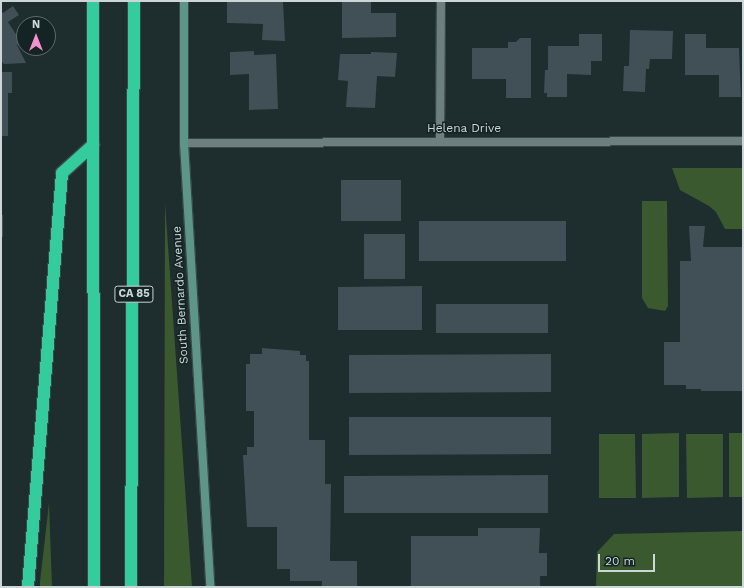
<!DOCTYPE html>
<style>
body{margin:0}
#map{position:relative;width:744px;height:588px;overflow:hidden;background:#1e2d2e;font-family:"Work Sans",sans-serif}
div>[style]{position:absolute}
[style*='--x']{left:calc(var(--x)*1px);top:calc(var(--y)*1px);width:calc(var(--w)*1px);rotate:calc(var(--a)*1deg)}
.green>*{inset:0;background:#3a592e}
.building>*{inset:0;background:#415056}
.roads{filter:drop-shadow(1px 0 #3a4848) drop-shadow(-1px 0 #3a4848) drop-shadow(0 1px #3a4848) drop-shadow(0 -1px #3a4848)}
.street>*{height:8px;margin:-4px;padding:0 4px;transform-origin:4px;border-radius:4px;background:#6e7f7f}
.secondary>*{height:8px;margin:-4px;padding:0 4px;transform-origin:4px;border-radius:4px;background:#5d9688}
.highway>*{height:12px;margin:-6px;padding:0 6px;transform-origin:6px;border-radius:6px;background:#34cc9d}
span{translate:-50% -50%;white-space:nowrap;text-align:center;line-height:1.15;-webkit-text-stroke:3px #142424;paint-order:stroke}
.shield-label span{padding:1px 3px;background:#142424;border:1px solid;border-radius:3px;-webkit-text-stroke-width:0}
.shield-label{font-size:11px;color:#ccd6d6;font-weight:700}
.street-label{font-size:12px;color:#ccd6d6}
.frame{position:absolute;inset:0;border:2px solid #ccd6d6;pointer-events:none}
.north{position:absolute;left:16px;top:16px;width:40px;height:40px;box-sizing:border-box;background:#142424;border:1px solid #5e6b6b;border-radius:50%;rotate:0deg;font-size:11px;font-weight:700;line-height:16px;text-align:center;color:#ccd6d6}
.north::after{content:'';display:block;margin:auto;width:14px;height:18px;background:#f590d1;clip-path:polygon(50% 0,100% 100%,50% 72%,0 100%)}
.scale{position:absolute;left:598px;top:554px;width:57px;height:18px;box-sizing:border-box;border:2px solid #ccd6d6;border-top:0;padding-left:5px;font-size:12px;line-height:14px;white-space:nowrap;color:#ccd6d6;-webkit-text-stroke:3px #142424;paint-order:stroke}
</style>
<div id="map">
<div class="green">
<div style="clip-path:polygon(672px 168px,743px 168px,743px 229px,725px 229px,716px 212px,709px 206px,680px 190px)"></div>
<div style="clip-path:polygon(642px 201px,667px 201px,668px 306px,665px 311px,648px 308px,642px 298px)"></div>
<div style="clip-path:polygon(165px 203px,192px 587px,164px 587px)"></div>
<div style="clip-path:polygon(679px 433px,679px 497px,642px 498px,642px 434px)"></div>
<div style="clip-path:polygon(729px 433px,743px 433px,743px 497px,729px 497px)"></div>
<div style="clip-path:polygon(599px 434px,635px 434px,636px 498px,599px 498px)"></div>
<div style="clip-path:polygon(686px 434px,723px 434px,723px 497px,687px 498px)"></div>
<div style="clip-path:polygon(49px 503px,52px 587px,40px 587px,40px 582px)"></div>
<div style="clip-path:polygon(743px 531px,743px 587px,596px 587px,597px 552px,614px 534px)"></div>
</div>
<div class="building">
<div style="clip-path:polygon(227px 1px,283px 1px,285px 41px,262px 40px,263px 24px,227px 23px)"></div>
<div style="clip-path:polygon(342px 1px,371px 1px,371px 13px,396px 13px,396px 37px,342px 38px)"></div>
<div style="clip-path:polygon(13px 6px,19px 15px,8px 22px,21px 42px,17px 45px,26px 63px,4px 64px,1px 61px,1px 10px,3px 13px)"></div>
<div style="clip-path:polygon(630px 30px,673px 31px,672px 59px,650px 59px,649px 69px,646px 69px,645px 92px,623px 91px,624px 66px,629px 66px)"></div>
<div style="clip-path:polygon(579px 34px,602px 34px,602px 61px,591px 61px,591px 75px,567px 74px,567px 97px,547px 97px,547px 93px,544px 93px,545px 70px,548px 70px,548px 46px,579px 46px)"></div>
<div style="clip-path:polygon(685px 34px,706px 34px,706px 48px,739px 48px,741px 97px,719px 97px,719px 75px,685px 75px)"></div>
<div style="clip-path:polygon(520px 38px,531px 38px,531px 98px,506px 98px,506px 79px,472px 79px,472px 48px,508px 48px,508px 42px,516px 42px)"></div>
<div style="clip-path:polygon(254px 51px,254px 55px,276px 54px,278px 109px,249px 110px,249px 74px,230px 75px,230px 52px)"></div>
<div style="clip-path:polygon(371px 52px,397px 53px,395px 77px,377px 76px,375px 108px,346px 107px,348px 81px,338px 80px,340px 54px,371px 54px)"></div>
<div style="clip-path:polygon(1px 72px,12px 72px,12px 93px,8px 93px,8px 136px,1px 136px)"></div>
<div style="clip-path:polygon(341px 180px,401px 180px,401px 221px,341px 221px)"></div>
<div style="clip-path:polygon(1px 215px,3px 215px,3px 237px,1px 236px)"></div>
<div style="clip-path:polygon(419px 221px,566px 221px,566px 261px,419px 261px)"></div>
<div style="clip-path:polygon(689px 226px,705px 226px,703px 247px,743px 247px,743px 391px,701px 391px,701px 389px,686px 389px,686px 385px,664px 385px,664px 342px,680px 342px,680px 261px,691px 261px)"></div>
<div style="clip-path:polygon(364px 234px,405px 234px,405px 279px,364px 279px)"></div>
<div style="clip-path:polygon(422px 286px,422px 330px,338px 330px,338px 287px)"></div>
<div style="clip-path:polygon(436px 304px,548px 304px,548px 333px,436px 333px)"></div>
<div style="clip-path:polygon(262px 348px,300px 351px,300px 355px,306px 355px,306px 361px,309px 361px,309px 440px,325px 440px,325px 484px,331px 484px,330px 561px,357px 561px,357px 587px,322px 587px,322px 581px,290px 581px,290px 569px,277px 569px,277px 527px,247px 527px,243px 455px,247px 455px,247px 447px,254px 447px,254px 411px,246px 411px,246px 364px,250px 364px,250px 354px,262px 354px)"></div>
<div style="clip-path:polygon(551px 354px,551px 392px,349px 393px,349px 355px)"></div>
<div style="clip-path:polygon(349px 417px,551px 417px,551px 454px,349px 455px)"></div>
<div style="clip-path:polygon(548px 475px,548px 513px,344px 513px,344px 476px)"></div>
<div style="clip-path:polygon(478px 528px,540px 528px,539px 553px,547px 553px,547px 576px,540px 576px,540px 587px,411px 587px,411px 536px,478px 536px)"></div>
</div>
<div class="roads">
<div class="street">
<div style="--x:440;--y:141;--w:140;--a:-89.6"></div>
<div style="--x:184;--y:143;--w:559;--a:-0.2"></div>
</div>
<div class="secondary">
<div style="--x:184;--y:1;--w:142;--a:90"></div>
<div style="--x:184;--y:143;--w:445;--a:86.6"></div>
</div>
<div class="highway">
<div style="--x:93;--y:1;--w:586;--a:89.9"></div>
<div style="--x:28;--y:587;--w:415;--a:-85.3"></div>
<div style="--x:62;--y:173;--w:42;--a:-42.1"></div>
<div style="--x:131;--y:587;--w:586;--a:-89.71"></div>
</div>
</div>
<div class="shield-label">
<span style="left:134px;top:294px">CA 85</span>
</div>
<div class="street-label">
<span style="left:464px;top:129px">Helena Drive</span>
<span style="left:181px;top:295px;rotate:-93deg">South Bernardo Avenue</span>
</div>
<div class="frame"></div>
<div class="north">N</div>
<div class="scale">20 m</div>
</div>
